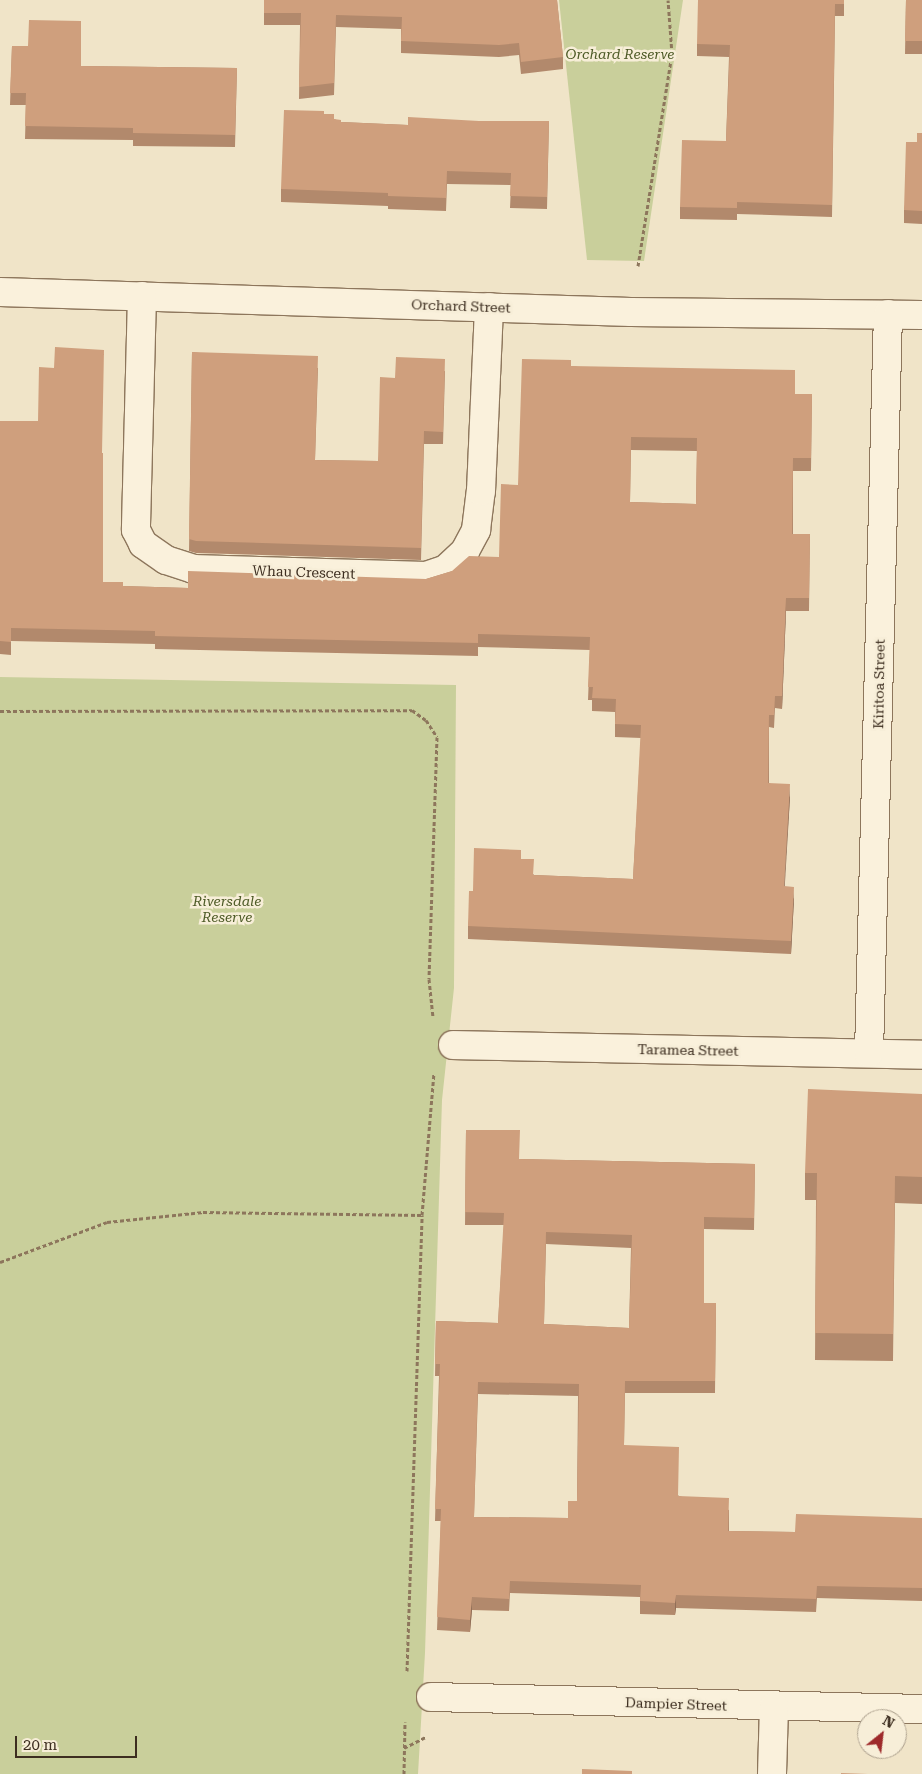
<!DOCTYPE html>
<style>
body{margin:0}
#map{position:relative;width:922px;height:1774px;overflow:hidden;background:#f0e4c8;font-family:"Roboto Serif",serif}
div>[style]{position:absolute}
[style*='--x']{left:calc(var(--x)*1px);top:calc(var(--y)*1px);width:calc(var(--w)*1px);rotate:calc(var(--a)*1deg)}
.green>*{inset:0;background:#c9cf9b}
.path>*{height:3px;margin-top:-1.5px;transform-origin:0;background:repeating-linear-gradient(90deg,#8d765c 0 4px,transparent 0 6.5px)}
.roads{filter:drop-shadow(1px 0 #8d765c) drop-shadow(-1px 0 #8d765c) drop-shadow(0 1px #8d765c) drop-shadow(0 -1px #8d765c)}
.minor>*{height:28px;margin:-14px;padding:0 14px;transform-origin:14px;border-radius:14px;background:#faf1dc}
.wall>*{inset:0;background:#b2896c}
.shaded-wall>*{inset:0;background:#916f58}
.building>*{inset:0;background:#cf9f7d}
span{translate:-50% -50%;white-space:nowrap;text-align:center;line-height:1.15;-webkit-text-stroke:5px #f7eed8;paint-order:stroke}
.park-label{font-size:14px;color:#4d5a26;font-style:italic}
.street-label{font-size:14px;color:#3d2e20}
.north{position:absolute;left:857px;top:1709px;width:50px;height:50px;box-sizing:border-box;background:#f7eed8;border:1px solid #ada18e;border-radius:50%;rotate:29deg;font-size:14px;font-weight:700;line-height:20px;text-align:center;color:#3d2e20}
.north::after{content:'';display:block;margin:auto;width:18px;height:22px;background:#9e2a2b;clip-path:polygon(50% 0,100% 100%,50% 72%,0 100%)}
.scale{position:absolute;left:15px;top:1736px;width:122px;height:22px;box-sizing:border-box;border:2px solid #3d2e20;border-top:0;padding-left:6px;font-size:15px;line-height:18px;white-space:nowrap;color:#3d2e20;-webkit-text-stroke:4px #f7eed8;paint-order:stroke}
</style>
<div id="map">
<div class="green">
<div style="clip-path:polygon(559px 0,683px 0,644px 261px,587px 260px)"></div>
<div style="clip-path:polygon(0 677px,456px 685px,454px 988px,442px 1100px,425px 1653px,418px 1774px,0 1774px)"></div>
</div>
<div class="path">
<div style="--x:638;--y:266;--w:215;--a:-80.9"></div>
<div style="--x:672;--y:54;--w:54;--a:-94.2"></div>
<div style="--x:0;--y:711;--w:412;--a:-0.1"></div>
<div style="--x:412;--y:710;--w:17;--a:36"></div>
<div style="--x:426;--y:720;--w:20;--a:57"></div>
<div style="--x:437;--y:737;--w:242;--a:91.9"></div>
<div style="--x:429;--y:979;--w:38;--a:84"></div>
<div style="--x:0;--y:1262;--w:114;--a:-20.5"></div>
<div style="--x:107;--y:1222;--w:97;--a:-5.9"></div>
<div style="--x:203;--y:1212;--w:219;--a:0.8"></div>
<div style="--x:407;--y:1671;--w:456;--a:-88.1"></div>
<div style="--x:422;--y:1215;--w:143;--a:-85.2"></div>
<div style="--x:404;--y:1748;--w:25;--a:-27"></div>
<div style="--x:404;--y:1774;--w:52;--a:-88.9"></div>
</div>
<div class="roads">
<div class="minor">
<div style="--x:0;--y:292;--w:631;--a:1.82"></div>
<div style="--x:631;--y:312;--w:291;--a:0.6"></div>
<div style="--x:142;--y:296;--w:234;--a:91.5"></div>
<div style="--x:136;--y:530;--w:16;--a:63"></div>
<div style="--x:143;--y:544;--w:28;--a:35"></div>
<div style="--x:166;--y:560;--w:28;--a:18"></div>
<div style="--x:193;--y:569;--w:99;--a:1.7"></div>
<div style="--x:292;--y:572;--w:134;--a:1.7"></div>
<div style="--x:426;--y:576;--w:21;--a:-19"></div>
<div style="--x:446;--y:569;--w:26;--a:-43"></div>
<div style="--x:465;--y:551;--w:24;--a:-62"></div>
<div style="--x:476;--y:530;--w:39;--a:-83"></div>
<div style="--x:481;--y:491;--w:184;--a:-87.5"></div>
<div style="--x:453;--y:1045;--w:469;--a:1.2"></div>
<div style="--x:869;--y:1053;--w:739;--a:-88.53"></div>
<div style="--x:431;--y:1697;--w:491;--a:1.4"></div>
<div style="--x:772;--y:1774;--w:67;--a:-88.3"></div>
</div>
</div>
<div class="wall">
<div style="clip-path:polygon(557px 0,563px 57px,563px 69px,521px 74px,519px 55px,499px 57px,401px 53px,401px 29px,336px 27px,334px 95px,299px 99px,300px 25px,264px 25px,264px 13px)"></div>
<div style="clip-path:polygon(844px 0,844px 16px,835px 16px,832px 217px,737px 214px,737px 220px,680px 219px,680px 207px,726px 141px,729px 57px,697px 56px,697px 44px)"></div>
<div style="clip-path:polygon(906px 0,922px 0,922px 54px,905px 54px)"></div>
<div style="clip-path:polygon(12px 46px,81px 66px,237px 68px,235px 147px,133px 146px,133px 140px,25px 139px,26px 105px,10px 105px)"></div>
<div style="clip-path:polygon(324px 114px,334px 119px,341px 122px,408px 125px,479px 121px,549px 121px,547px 209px,510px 208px,511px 185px,447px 184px,446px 211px,388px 209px,388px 206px,281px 202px,281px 189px)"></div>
<div style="clip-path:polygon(922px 133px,922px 224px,904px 223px,904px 210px,917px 142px)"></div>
<div style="clip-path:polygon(192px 352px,318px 368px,315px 460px,378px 461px,395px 378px,445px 371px,443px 444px,424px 444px,421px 560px,196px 553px,189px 551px)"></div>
<div style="clip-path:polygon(evenodd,571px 366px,795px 394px,812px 394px,811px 471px,793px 471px,793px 534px,810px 534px,809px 611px,786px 611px,782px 709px,775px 708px,774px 728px,769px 727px,769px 783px,790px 797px,784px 886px,794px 899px,791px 954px,468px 939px,468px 926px,473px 891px,521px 859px,534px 875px,633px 879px,641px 738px,615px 737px,615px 712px,592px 711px,592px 700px,588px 700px,590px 650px,478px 647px,478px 656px,155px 649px,155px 644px,11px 641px,11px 655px,0 654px,0 421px,38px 421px,102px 453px,103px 582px,123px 586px,188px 588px,426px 579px,499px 557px,518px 485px,571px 366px,631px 450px,697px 451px,696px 504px,630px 502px,631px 450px)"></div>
<div style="clip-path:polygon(922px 1094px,922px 1204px,895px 1203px,893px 1361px,815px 1360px,816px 1200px,805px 1200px,805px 1173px)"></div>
<div style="clip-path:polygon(evenodd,466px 1130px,519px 1159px,755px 1164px,754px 1230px,704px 1229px,704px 1303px,716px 1303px,715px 1393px,625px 1393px,624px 1445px,679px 1496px,729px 1510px,729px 1531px,795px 1532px,922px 1518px,922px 1601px,817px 1598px,816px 1612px,676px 1608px,675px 1615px,640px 1614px,640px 1597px,510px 1593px,509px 1611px,472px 1610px,470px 1632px,437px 1630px,441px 1521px,435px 1521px,439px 1376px,435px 1376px,436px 1321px,498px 1323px,504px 1225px,465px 1225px,466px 1130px,546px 1244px,631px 1248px,629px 1328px,544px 1324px,546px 1244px,466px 1130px,478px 1394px,578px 1396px,577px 1501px,568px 1518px,474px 1517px,478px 1394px)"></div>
</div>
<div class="shaded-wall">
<div style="clip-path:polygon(786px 598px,786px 611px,782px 709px,782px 696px)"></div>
<div style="clip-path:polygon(790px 784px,790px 797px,784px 899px,784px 886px)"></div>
<div style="clip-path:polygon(794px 887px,794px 899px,791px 954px,791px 941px)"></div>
<div style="clip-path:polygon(676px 1595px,676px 1608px,675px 1615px,675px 1603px)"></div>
<div style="clip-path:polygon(472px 1597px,472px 1610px,470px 1632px,470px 1620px)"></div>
</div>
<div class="building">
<div style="clip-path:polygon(264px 0,557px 0,563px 57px,521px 62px,519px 43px,499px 45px,401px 41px,402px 17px,336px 15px,334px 83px,299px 87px,301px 13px,264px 13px)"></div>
<div style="clip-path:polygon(698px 0,844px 0,844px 4px,835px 4px,832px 205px,737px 202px,737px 208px,680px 207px,682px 140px,726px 141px,730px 45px,697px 44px)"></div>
<div style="clip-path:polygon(906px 0,922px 0,922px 41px,905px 41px)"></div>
<div style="clip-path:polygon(29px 20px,81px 21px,81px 66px,237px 68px,235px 135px,133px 133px,133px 128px,25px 126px,26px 93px,10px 93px,12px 46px,28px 46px)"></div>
<div style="clip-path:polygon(284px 110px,324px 111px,324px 114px,334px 114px,334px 119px,341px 120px,341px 122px,408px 125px,408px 117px,479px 121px,549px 121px,547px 197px,510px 196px,511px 173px,447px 171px,446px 198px,388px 196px,388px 193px,281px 189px)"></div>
<div style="clip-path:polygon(917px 133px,922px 133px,922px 211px,904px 210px,906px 142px,917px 142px)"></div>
<div style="clip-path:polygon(evenodd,55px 347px,104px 350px,102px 453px,103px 453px,103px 582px,123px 582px,123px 586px,188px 588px,188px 571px,426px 579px,452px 571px,469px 556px,499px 557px,501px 484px,518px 485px,522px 359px,571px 360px,571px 366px,795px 370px,795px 394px,812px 394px,811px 458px,793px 458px,792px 534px,810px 534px,809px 598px,786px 598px,782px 696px,775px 696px,774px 715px,769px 715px,768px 783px,790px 784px,784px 886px,794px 887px,791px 941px,468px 926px,469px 891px,473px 891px,474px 848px,521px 850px,521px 859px,534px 859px,533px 875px,633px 879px,641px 725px,615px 724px,616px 699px,592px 698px,593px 687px,588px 687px,590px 637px,478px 634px,478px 643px,155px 636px,155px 631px,11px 628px,11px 642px,0 641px,0 421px,38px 421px,39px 367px,54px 368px,55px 347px,631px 437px,697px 438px,696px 504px,630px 502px,631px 437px)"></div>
<div style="clip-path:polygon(192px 352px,318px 356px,315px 460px,378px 461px,380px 377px,395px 378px,396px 357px,445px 359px,443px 432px,424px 431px,421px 548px,196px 541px,189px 539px)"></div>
<div style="clip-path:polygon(808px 1089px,922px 1094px,922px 1177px,895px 1176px,893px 1334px,815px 1333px,817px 1173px,805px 1173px)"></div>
<div style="clip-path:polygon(evenodd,466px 1130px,520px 1130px,519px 1159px,755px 1164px,754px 1218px,704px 1217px,704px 1303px,716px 1303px,715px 1381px,625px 1381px,624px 1445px,679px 1447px,678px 1496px,729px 1498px,728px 1531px,795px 1532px,796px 1514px,922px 1518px,922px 1588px,817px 1586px,816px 1599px,676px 1595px,675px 1603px,640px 1601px,641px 1585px,510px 1581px,509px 1599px,472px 1597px,470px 1620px,437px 1617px,441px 1509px,435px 1509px,440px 1364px,435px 1364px,436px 1321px,498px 1323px,504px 1213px,465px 1212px,466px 1130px,546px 1232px,632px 1235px,629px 1328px,544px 1324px,546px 1232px,466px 1130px,478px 1382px,579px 1384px,577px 1501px,568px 1501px,568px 1518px,474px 1517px,478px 1382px)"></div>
<div style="clip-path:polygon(582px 1769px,632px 1771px,632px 1774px,582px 1774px)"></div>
<div style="clip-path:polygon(841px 1773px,868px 1774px,841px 1774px)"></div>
</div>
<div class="park-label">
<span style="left:620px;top:54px">Orchard Reserve</span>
<span style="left:227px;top:909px">Riversdale<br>Reserve</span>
</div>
<div class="street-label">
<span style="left:461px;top:306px;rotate:2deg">Orchard Street</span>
<span style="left:304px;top:572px;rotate:2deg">Whau Crescent</span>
<span style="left:879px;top:684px;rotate:-89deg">Kiritoa Street</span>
<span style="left:688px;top:1050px;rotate:1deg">Taramea Street</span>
<span style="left:676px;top:1704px;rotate:2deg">Dampier Street</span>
</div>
<div class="north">N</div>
<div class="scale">20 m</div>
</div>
